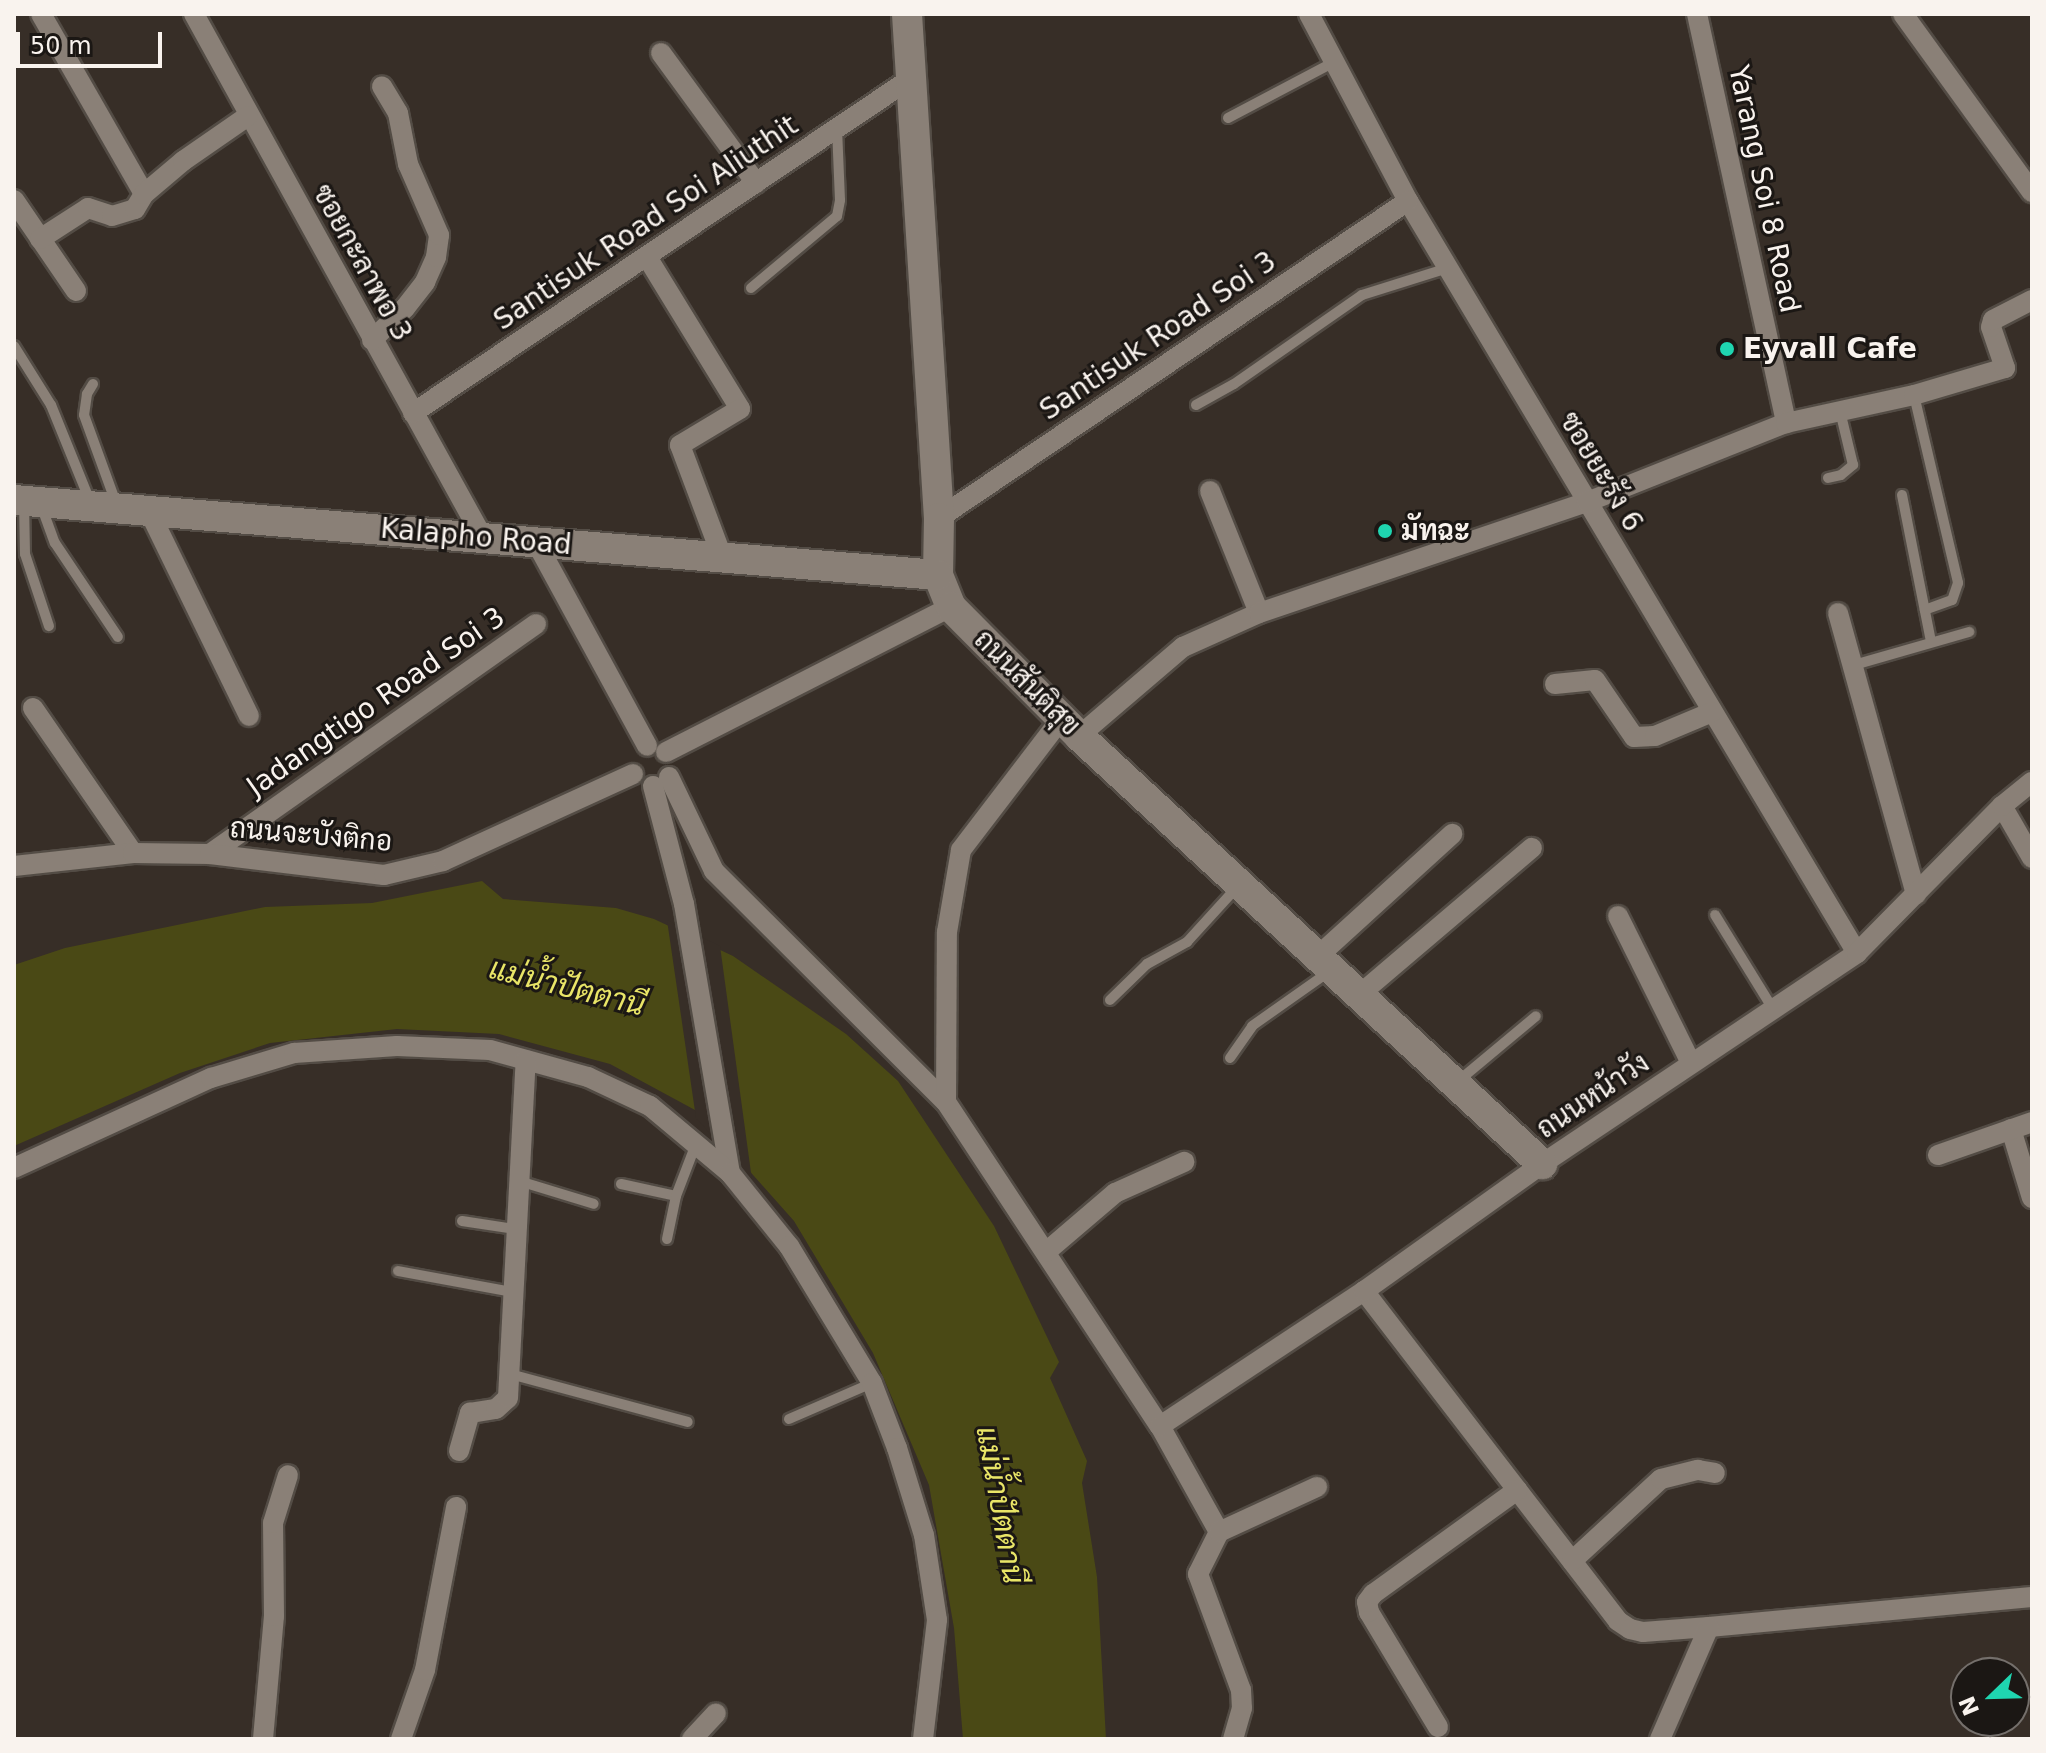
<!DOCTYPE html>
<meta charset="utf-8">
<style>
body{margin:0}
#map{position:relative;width:2046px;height:1753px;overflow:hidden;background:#372e27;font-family:"DejaVu Sans",Sarabun,sans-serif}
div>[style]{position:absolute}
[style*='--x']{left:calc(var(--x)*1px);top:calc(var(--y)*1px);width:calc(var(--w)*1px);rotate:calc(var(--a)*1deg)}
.water>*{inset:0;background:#4a4915}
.pier>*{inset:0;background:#372e27}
.roads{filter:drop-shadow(2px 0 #534c45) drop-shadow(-2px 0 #534c45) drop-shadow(0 2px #534c45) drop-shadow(0 -2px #534c45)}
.lane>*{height:10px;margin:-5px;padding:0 5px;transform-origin:5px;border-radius:5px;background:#8a8077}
.street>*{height:20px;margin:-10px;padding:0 10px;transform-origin:10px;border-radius:10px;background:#8a8077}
.secondary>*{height:30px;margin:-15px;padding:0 15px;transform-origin:15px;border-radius:15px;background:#8a8077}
.dots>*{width:22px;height:22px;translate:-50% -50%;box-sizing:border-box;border:4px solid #1b1714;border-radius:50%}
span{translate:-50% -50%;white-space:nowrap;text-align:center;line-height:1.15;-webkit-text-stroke:6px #1b1714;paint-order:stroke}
.street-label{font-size:28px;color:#f9f3ee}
.poi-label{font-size:28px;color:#f9f3ee;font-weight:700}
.left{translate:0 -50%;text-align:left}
.water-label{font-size:30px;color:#e9e567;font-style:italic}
.frame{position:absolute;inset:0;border:16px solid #f9f3ee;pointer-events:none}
.north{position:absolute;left:1950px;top:1657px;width:80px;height:80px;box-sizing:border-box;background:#1b1714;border:2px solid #746f6b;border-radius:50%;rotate:247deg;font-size:22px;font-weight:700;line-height:32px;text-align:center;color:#f9f3ee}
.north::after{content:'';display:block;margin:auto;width:28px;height:36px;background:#1fd5b0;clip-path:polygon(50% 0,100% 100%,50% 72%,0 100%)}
.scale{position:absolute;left:16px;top:32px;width:146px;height:36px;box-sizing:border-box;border:4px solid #f9f3ee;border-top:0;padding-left:10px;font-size:24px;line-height:28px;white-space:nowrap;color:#f9f3ee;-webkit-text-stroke:6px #1b1714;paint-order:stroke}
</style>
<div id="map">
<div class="water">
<div style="clip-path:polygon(482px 881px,503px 899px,616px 908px,654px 919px,733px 956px,846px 1034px,898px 1081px,994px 1226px,1059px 1362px,1050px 1378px,1087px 1461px,1082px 1483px,1097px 1577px,1106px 1739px,963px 1739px,954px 1628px,929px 1485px,873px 1353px,794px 1221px,695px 1110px,610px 1064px,499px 1034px,397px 1029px,270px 1043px,180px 1073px,14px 1146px,14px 965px,65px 948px,265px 907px,372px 903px)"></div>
</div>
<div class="pier">
<div style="clip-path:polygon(667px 920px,720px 946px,752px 1180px,696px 1118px)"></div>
</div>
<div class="roads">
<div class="lane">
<div style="--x:1228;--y:118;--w:120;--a:-27.8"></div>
<div style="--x:751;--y:288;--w:112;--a:-39.9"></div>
<div style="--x:837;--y:216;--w:16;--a:-79"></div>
<div style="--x:840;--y:200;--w:72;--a:-92.4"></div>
<div style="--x:14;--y:346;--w:70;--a:57.9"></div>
<div style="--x:51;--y:405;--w:104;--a:67.9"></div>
<div style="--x:93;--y:384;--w:12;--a:121"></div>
<div style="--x:87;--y:394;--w:21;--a:98"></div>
<div style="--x:84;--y:415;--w:94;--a:70"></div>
<div style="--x:1914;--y:395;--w:193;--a:76.8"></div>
<div style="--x:1958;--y:583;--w:18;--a:109"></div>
<div style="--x:1952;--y:600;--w:29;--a:160"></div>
<div style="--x:1196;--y:405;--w:43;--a:-28.9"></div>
<div style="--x:1234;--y:384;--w:156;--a:-34.8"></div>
<div style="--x:1362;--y:295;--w:90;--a:-17.4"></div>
<div style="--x:1828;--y:478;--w:13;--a:-13"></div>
<div style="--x:1841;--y:475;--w:16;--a:-40"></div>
<div style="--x:1853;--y:465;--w:56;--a:-103.5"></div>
<div style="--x:1902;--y:495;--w:149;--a:78.8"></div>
<div style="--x:24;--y:502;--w:52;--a:88.9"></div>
<div style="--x:25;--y:554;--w:76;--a:71.6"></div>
<div style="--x:42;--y:508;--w:37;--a:70"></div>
<div style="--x:55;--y:543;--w:113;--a:56.2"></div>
<div style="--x:1854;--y:665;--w:120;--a:-16"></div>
<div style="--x:1715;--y:915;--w:110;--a:58.3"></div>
<div style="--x:1110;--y:1000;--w:52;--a:-44.2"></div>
<div style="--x:1147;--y:964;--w:46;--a:-28.8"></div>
<div style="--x:1187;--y:942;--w:76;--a:-47.7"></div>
<div style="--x:1230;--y:1058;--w:39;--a:-55"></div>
<div style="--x:1252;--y:1026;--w:95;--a:-35.2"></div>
<div style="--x:1456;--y:1083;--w:104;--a:-39.9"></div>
<div style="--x:519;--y:1181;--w:78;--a:17"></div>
<div style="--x:621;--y:1184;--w:56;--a:12.3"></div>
<div style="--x:462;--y:1221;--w:54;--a:8.6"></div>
<div style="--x:667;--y:1239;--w:44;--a:-78.2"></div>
<div style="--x:676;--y:1196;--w:56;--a:-69"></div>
<div style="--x:398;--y:1271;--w:116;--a:10.4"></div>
<div style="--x:510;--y:1374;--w:184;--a:15.1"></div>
<div style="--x:789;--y:1419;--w:90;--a:-23.4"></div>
</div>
<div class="street">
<div style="--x:41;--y:14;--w:207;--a:60.2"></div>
<div style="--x:194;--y:14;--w:598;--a:61.12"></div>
<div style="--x:1309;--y:14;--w:212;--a:62.1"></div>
<div style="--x:1408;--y:201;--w:876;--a:59.16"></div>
<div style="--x:1697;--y:14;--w:419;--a:77.7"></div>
<div style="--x:1903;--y:14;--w:220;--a:54.1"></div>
<div style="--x:661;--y:53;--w:161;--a:53.8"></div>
<div style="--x:14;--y:200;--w:110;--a:55.7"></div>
<div style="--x:40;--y:239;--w:57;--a:-32.9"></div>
<div style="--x:88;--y:208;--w:25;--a:18"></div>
<div style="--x:112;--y:216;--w:24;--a:-17"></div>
<div style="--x:135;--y:209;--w:17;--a:-59"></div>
<div style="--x:144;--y:194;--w:51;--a:-40.2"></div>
<div style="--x:183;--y:161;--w:79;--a:-34.7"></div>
<div style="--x:647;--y:257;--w:178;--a:58.5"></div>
<div style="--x:740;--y:409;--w:70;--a:149"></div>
<div style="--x:680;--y:445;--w:120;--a:69.4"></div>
<div style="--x:372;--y:340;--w:46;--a:-44.1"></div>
<div style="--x:405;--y:308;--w:33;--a:-52"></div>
<div style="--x:425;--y:282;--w:27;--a:-66"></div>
<div style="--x:436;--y:257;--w:22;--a:-82"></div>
<div style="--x:439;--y:235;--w:77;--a:-113.6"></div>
<div style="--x:408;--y:164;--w:52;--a:-101.1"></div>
<div style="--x:398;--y:113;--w:31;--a:-121"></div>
<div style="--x:413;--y:413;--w:599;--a:-33.9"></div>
<div style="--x:1210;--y:491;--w:131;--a:68.1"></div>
<div style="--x:149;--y:511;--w:228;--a:64"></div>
<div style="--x:939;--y:518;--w:566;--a:-34.06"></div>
<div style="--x:536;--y:542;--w:232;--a:61.4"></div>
<div style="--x:1838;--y:613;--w:292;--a:74.5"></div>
<div style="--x:1555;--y:684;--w:40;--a:-5.7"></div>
<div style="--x:1595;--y:680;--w:69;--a:55.6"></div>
<div style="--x:1634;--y:737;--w:21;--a:-3"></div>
<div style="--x:1655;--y:736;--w:62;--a:-22.8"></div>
<div style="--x:33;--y:708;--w:176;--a:55.4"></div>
<div style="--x:1079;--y:736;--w:137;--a:-40.6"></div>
<div style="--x:1183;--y:647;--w:83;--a:-24.1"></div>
<div style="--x:1259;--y:613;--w:346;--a:-18.7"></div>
<div style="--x:1587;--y:502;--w:214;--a:-21.7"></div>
<div style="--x:1786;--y:423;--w:131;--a:-12.3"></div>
<div style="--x:1914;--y:395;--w:95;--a:-16.5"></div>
<div style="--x:2005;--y:368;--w:43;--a:-108.9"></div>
<div style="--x:1991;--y:327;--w:7;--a:-74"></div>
<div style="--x:1993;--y:320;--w:44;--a:-27.1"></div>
<div style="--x:666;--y:752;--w:320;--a:-27"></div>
<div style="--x:669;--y:777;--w:104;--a:64.4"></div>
<div style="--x:714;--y:871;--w:327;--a:44.9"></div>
<div style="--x:946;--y:1102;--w:388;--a:56.6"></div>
<div style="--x:1160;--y:1426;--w:121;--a:60.9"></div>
<div style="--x:1219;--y:1532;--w:47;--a:116.6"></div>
<div style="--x:1198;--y:1574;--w:124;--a:69.7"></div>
<div style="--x:1241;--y:1690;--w:18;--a:87"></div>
<div style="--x:1242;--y:1708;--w:32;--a:106"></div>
<div style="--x:653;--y:786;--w:122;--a:75.3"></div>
<div style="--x:684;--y:904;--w:273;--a:80.3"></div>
<div style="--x:2002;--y:806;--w:60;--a:60"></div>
<div style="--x:210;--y:854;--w:399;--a:-35.2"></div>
<div style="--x:14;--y:866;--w:120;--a:-6.2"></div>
<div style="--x:133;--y:853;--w:77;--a:0.7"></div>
<div style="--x:210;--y:854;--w:175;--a:6.9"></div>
<div style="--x:384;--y:875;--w:61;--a:-13.3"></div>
<div style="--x:443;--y:861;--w:209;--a:-24.6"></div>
<div style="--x:1618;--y:916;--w:164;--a:63.6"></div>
<div style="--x:1317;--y:957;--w:183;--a:-42.3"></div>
<div style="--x:1359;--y:995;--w:227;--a:-40.4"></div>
<div style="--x:946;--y:1102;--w:170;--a:-89.7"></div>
<div style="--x:947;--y:932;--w:83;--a:-80.3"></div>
<div style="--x:961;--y:850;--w:166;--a:-52.6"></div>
<div style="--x:2011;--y:1129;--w:72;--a:73.1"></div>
<div style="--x:1938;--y:1155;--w:100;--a:-19.3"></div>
<div style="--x:14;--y:1168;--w:217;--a:-24.6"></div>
<div style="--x:211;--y:1078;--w:87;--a:-16.8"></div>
<div style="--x:294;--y:1053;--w:103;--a:-3.9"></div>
<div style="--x:397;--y:1046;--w:93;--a:2.5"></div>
<div style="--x:490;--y:1050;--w:102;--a:15.4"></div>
<div style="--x:588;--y:1077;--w:68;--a:25.1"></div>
<div style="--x:650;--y:1106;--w:104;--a:39.9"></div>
<div style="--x:730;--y:1173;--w:94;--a:51.1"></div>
<div style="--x:789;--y:1246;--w:160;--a:58.8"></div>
<div style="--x:872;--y:1383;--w:70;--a:69"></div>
<div style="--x:897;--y:1448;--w:91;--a:72.8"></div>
<div style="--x:924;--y:1535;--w:86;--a:81.3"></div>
<div style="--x:937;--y:1620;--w:120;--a:96.7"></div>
<div style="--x:1046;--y:1252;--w:91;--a:-40.5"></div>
<div style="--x:1115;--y:1193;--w:76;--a:-24.2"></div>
<div style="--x:1364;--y:1291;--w:416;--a:52.4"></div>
<div style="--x:1618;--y:1621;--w:14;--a:34"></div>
<div style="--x:1630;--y:1629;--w:13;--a:13"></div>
<div style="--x:1643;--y:1632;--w:66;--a:-4.3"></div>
<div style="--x:1709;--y:1627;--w:324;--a:-5.3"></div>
<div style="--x:1160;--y:1426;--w:245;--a:-33.5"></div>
<div style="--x:1364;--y:1291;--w:219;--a:-35.5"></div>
<div style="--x:1542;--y:1164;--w:379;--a:-33.8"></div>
<div style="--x:1857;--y:953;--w:206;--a:-45.4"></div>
<div style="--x:2002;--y:806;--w:38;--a:-39"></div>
<div style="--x:459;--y:1451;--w:40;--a:-74"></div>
<div style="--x:470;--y:1413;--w:26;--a:-9"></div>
<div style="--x:496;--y:1409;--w:16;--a:-43"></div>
<div style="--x:508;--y:1398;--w:338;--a:-87"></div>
<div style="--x:1219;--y:1532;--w:108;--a:-24.7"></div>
<div style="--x:1572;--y:1561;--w:121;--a:-42.7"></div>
<div style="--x:1661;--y:1479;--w:38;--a:-14"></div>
<div style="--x:1698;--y:1470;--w:17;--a:10"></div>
<div style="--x:1438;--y:1727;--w:134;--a:-121"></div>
<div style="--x:1369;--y:1612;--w:10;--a:-101"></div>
<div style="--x:1367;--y:1602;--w:10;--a:-53"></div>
<div style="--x:1373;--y:1594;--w:178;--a:-35.8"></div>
<div style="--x:263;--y:1739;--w:123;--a:-84.9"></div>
<div style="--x:274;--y:1616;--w:93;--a:-90.6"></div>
<div style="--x:273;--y:1523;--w:50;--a:-72.6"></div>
<div style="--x:401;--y:1739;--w:73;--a:-70.8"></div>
<div style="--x:425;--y:1670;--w:166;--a:-79.2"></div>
<div style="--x:692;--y:1739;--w:35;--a:-47"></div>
<div style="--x:1660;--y:1739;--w:122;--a:-66.4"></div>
</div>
<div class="secondary">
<div style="--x:907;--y:14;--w:505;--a:86.37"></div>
<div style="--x:939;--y:518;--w:57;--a:91"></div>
<div style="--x:938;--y:575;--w:35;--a:68"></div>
<div style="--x:951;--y:607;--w:182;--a:45.2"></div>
<div style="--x:1079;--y:736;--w:631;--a:42.75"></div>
<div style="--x:14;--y:500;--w:927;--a:4.64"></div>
</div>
</div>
<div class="dots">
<div style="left:1727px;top:349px;background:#1fd5b0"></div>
<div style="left:1385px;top:531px;background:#1fd5b0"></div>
</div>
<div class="street-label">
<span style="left:1764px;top:189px;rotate:78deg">Yarang Soi 8 Road</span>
<span style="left:646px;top:223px;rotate:-34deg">Santisuk Road Soi Aliuthit</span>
<span style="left:362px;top:263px;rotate:61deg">ซอยกะลาพอ 3</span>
<span style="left:1158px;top:336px;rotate:-34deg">Santisuk Road Soi 3</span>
<span style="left:1601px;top:472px;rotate:59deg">ซอยยะรัง 6</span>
<span style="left:476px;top:537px;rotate:5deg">Kalapho Road</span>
<span style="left:1027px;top:683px;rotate:45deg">ถนนสันติสุข</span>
<span style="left:376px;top:702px;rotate:-35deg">Jadangtigo Road Soi 3</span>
<span style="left:311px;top:835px;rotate:5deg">ถนนจะบังติกอ</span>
<span style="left:1593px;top:1096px;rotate:-34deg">ถนนหน้าวัง</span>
</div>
<div class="poi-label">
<span class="left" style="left:1743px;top:349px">Eyvall Cafe</span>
<span class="left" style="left:1401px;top:531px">มัทฉะ</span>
</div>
<div class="water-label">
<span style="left:567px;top:987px;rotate:14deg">แม่น้ำปัตตานี</span>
<span style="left:1000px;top:1505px;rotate:80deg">แม่น้ำปัตตานี</span>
</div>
<div class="frame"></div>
<div class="north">N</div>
<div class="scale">50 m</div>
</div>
